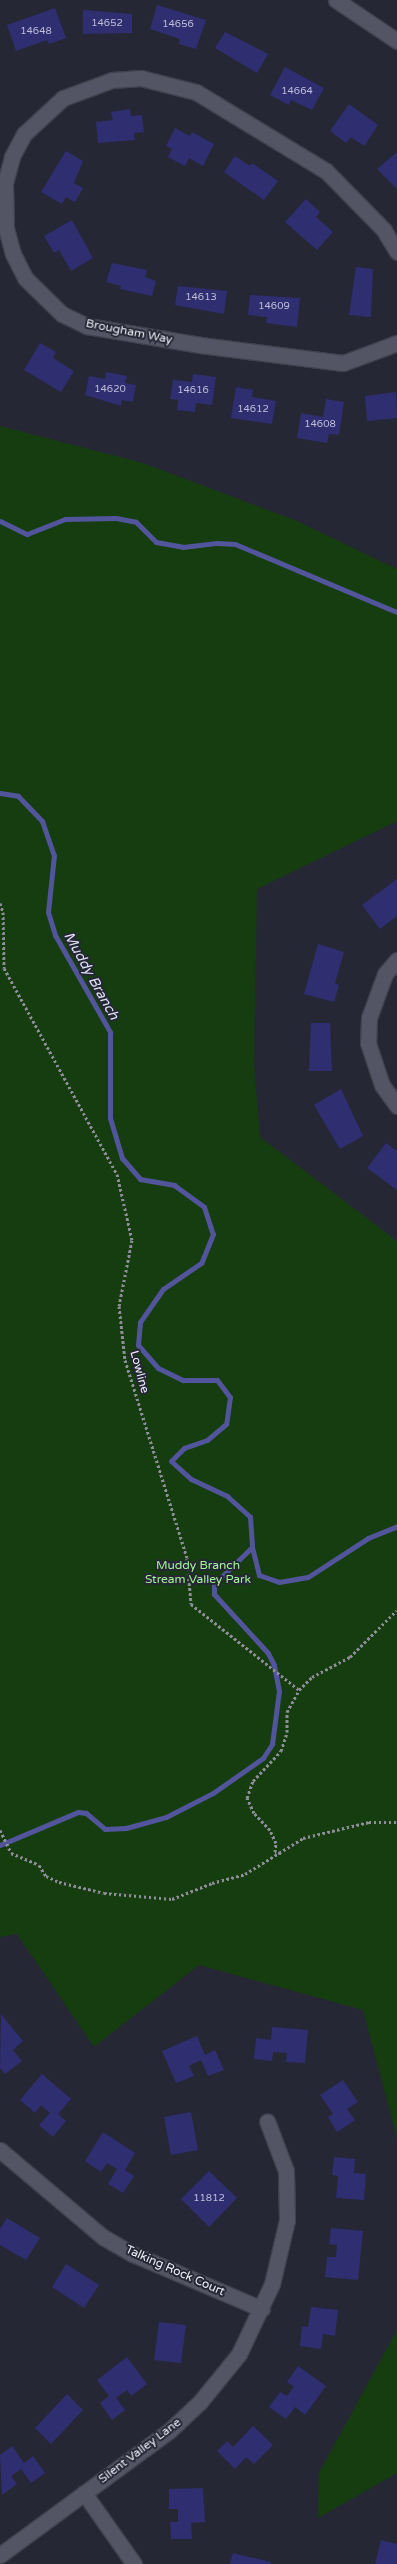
<!DOCTYPE html>
<style>
body{margin:0}
#map{position:relative;width:397px;height:2564px;overflow:hidden;background:#252735;font-family:"Varela Round",sans-serif}
div>[style]{position:absolute}
[style*='--x']{left:calc(var(--x)*1px);top:calc(var(--y)*1px);width:calc(var(--w)*1px);rotate:calc(var(--a)*1deg)}
.green>*{inset:0;background:#163d0f}
.stream>*{height:5px;margin:-2.5px;padding:0 2.5px;transform-origin:2.5px;border-radius:2.5px;background:#52559c}
.building>*{inset:0;background:#2f2e71}
.path>*{height:3px;margin-top:-1.5px;transform-origin:0;background:repeating-linear-gradient(90deg,#8d8e9a 0 2.5px,transparent 0 5px)}
.roads{filter:drop-shadow(1px 0 #40414d) drop-shadow(-1px 0 #40414d) drop-shadow(0 1px #40414d) drop-shadow(0 -1px #40414d)}
.street>*{height:15px;margin:-7.5px;padding:0 7.5px;transform-origin:7.5px;border-radius:7.5px;background:#535565}
.secondary>*{height:15px;margin:-7.5px;padding:0 7.5px;transform-origin:7.5px;border-radius:7.5px;background:#535565}
span{translate:-50% -50%;white-space:nowrap;text-align:center;line-height:1.15;-webkit-text-stroke:4px #252735;paint-order:stroke}
.number-label{font-size:10px;color:#bebfd7}
.number-label span{-webkit-text-stroke-width:0}
.street-label{font-size:12px;color:#eeeff9}
.park-label{font-size:12px;color:#a4f196}
.water-label{font-size:14px;color:#e0e3f8;font-style:italic}
</style>
<div id="map">
<div class="green">
<div style="clip-path:polygon(0 426px,143px 463px,297px 521px,397px 569px,397px 821px,257px 889px,254px 1063px,260px 1137px,397px 1241px,397px 2138px,363px 2010px,199px 1965px,94px 2047px,17px 1934px,0 1937px)"></div>
<div style="clip-path:polygon(397px 2330px,397px 2473px,318px 2518px,319px 2473px)"></div>
</div>
<div class="stream">
<div style="--x:0;--y:521;--w:30;--a:26"></div>
<div style="--x:27;--y:534;--w:41;--a:-21.5"></div>
<div style="--x:65;--y:519;--w:51;--a:-1.1"></div>
<div style="--x:116;--y:518;--w:20;--a:11"></div>
<div style="--x:136;--y:522;--w:28;--a:45"></div>
<div style="--x:156;--y:542;--w:27;--a:10"></div>
<div style="--x:183;--y:547;--w:34;--a:-7"></div>
<div style="--x:217;--y:543;--w:18;--a:3"></div>
<div style="--x:235;--y:544;--w:176;--a:22.8"></div>
<div style="--x:0;--y:793;--w:18;--a:9"></div>
<div style="--x:18;--y:796;--w:35;--a:46"></div>
<div style="--x:42;--y:821;--w:36;--a:71"></div>
<div style="--x:54;--y:855;--w:57;--a:96"></div>
<div style="--x:48;--y:912;--w:24;--a:73"></div>
<div style="--x:55;--y:935;--w:112;--a:60.4"></div>
<div style="--x:110;--y:1032;--w:86;--a:90"></div>
<div style="--x:110;--y:1118;--w:42;--a:73.3"></div>
<div style="--x:122;--y:1158;--w:28;--a:49"></div>
<div style="--x:140;--y:1179;--w:35;--a:10"></div>
<div style="--x:174;--y:1185;--w:37;--a:36"></div>
<div style="--x:204;--y:1207;--w:28;--a:72"></div>
<div style="--x:213;--y:1234;--w:31;--a:112"></div>
<div style="--x:201;--y:1263;--w:46;--a:145.6"></div>
<div style="--x:163;--y:1289;--w:40;--a:124.9"></div>
<div style="--x:140;--y:1322;--w:23;--a:95"></div>
<div style="--x:138;--y:1345;--w:30;--a:49"></div>
<div style="--x:158;--y:1368;--w:28;--a:26"></div>
<div style="--x:183;--y:1380;--w:34;--a:0"></div>
<div style="--x:217;--y:1380;--w:21;--a:53"></div>
<div style="--x:230;--y:1397;--w:27;--a:98"></div>
<div style="--x:226;--y:1424;--w:25;--a:140"></div>
<div style="--x:207;--y:1440;--w:24;--a:161"></div>
<div style="--x:184;--y:1448;--w:18;--a:135"></div>
<div style="--x:171;--y:1461;--w:27;--a:42"></div>
<div style="--x:191;--y:1479;--w:40;--a:25"></div>
<div style="--x:227;--y:1496;--w:31;--a:42"></div>
<div style="--x:250;--y:1517;--w:30;--a:86"></div>
<div style="--x:252;--y:1547;--w:29;--a:76"></div>
<div style="--x:259;--y:1575;--w:21;--a:19"></div>
<div style="--x:279;--y:1582;--w:29;--a:-10"></div>
<div style="--x:308;--y:1577;--w:72;--a:-33"></div>
<div style="--x:368;--y:1538;--w:31;--a:-22"></div>
<div style="--x:0;--y:1845;--w:85;--a:-22.9"></div>
<div style="--x:78;--y:1812;--w:8;--a:7"></div>
<div style="--x:86;--y:1813;--w:25;--a:40"></div>
<div style="--x:105;--y:1829;--w:21;--a:-3"></div>
<div style="--x:126;--y:1828;--w:41;--a:-15.4"></div>
<div style="--x:166;--y:1817;--w:53;--a:-27.1"></div>
<div style="--x:213;--y:1793;--w:61;--a:-35"></div>
<div style="--x:263;--y:1758;--w:17;--a:-57"></div>
<div style="--x:272;--y:1744;--w:53;--a:-82.5"></div>
<div style="--x:279;--y:1691;--w:26;--a:-101"></div>
<div style="--x:274;--y:1665;--w:13;--a:-117"></div>
<div style="--x:268;--y:1653;--w:80;--a:-132.5"></div>
<div style="--x:214;--y:1594;--w:10;--a:-90"></div>
<div style="--x:214;--y:1584;--w:53;--a:-44.2"></div>
</div>
<div class="building">
<div style="clip-path:polygon(157px 5px,206px 20px,196px 49px,179px 44px,180px 39px,150px 29px)"></div>
<div style="clip-path:polygon(55px 8px,66px 38px,49px 44px,47px 40px,16px 51px,7px 25px)"></div>
<div style="clip-path:polygon(83px 10px,132px 14px,132px 33px,83px 34px)"></div>
<div style="clip-path:polygon(225px 32px,268px 54px,257px 73px,215px 48px)"></div>
<div style="clip-path:polygon(285px 67px,324px 88px,312px 110px,291px 100px,289px 105px,270px 95px)"></div>
<div style="clip-path:polygon(349px 104px,378px 125px,364px 146px,351px 137px,346px 143px,330px 131px)"></div>
<div style="clip-path:polygon(130px 109px,131px 116px,142px 115px,144px 132px,134px 133px,135px 140px,98px 143px,96px 122px,113px 120px,111px 112px)"></div>
<div style="clip-path:polygon(175px 128px,190px 136px,192px 132px,214px 144px,203px 166px,189px 158px,185px 166px,168px 157px,172px 149px,166px 146px)"></div>
<div style="clip-path:polygon(66px 151px,83px 161px,74px 183px,83px 188px,75px 202px,66px 197px,62px 204px,41px 192px)"></div>
<div style="clip-path:polygon(397px 152px,397px 189px,377px 169px)"></div>
<div style="clip-path:polygon(235px 156px,250px 166px,252px 163px,278px 181px,264px 200px,224px 172px)"></div>
<div style="clip-path:polygon(306px 199px,320px 212px,316px 217px,333px 232px,317px 250px,285px 222px)"></div>
<div style="clip-path:polygon(72px 220px,93px 258px,71px 271px,59px 250px,54px 253px,44px 236px)"></div>
<div style="clip-path:polygon(112px 263px,147px 270px,145px 277px,156px 281px,152px 296px,120px 289px,121px 286px,106px 282px)"></div>
<div style="clip-path:polygon(356px 267px,373px 269px,371px 317px,349px 315px)"></div>
<div style="clip-path:polygon(178px 286px,227px 291px,224px 314px,175px 305px)"></div>
<div style="clip-path:polygon(250px 295px,300px 298px,297px 327px,266px 323px,267px 317px,248px 315px)"></div>
<div style="clip-path:polygon(40px 343px,56px 352px,53px 358px,74px 371px,61px 392px,24px 370px)"></div>
<div style="clip-path:polygon(106px 372px,127px 376px,125px 383px,136px 385px,133px 402px,122px 400px,121px 406px,85px 395px,89px 376px,105px 379px)"></div>
<div style="clip-path:polygon(193px 374px,216px 377px,212px 405px,196px 403px,195px 412px,177px 410px,178px 400px,170px 399px,173px 380px,192px 382px)"></div>
<div style="clip-path:polygon(236px 387px,253px 390px,252px 397px,276px 401px,272px 424px,231px 418px)"></div>
<div style="clip-path:polygon(396px 392px,397px 418px,367px 421px,365px 396px)"></div>
<div style="clip-path:polygon(326px 399px,344px 402px,339px 435px,329px 434px,327px 443px,297px 438px,301px 413px,323px 417px)"></div>
<div style="clip-path:polygon(397px 879px,397px 916px,380px 929px,362px 905px)"></div>
<div style="clip-path:polygon(318px 944px,344px 952px,335px 983px,339px 985px,334px 1002px,304px 994px)"></div>
<div style="clip-path:polygon(311px 1023px,330px 1023px,332px 1071px,309px 1071px)"></div>
<div style="clip-path:polygon(341px 1089px,363px 1136px,340px 1149px,314px 1105px)"></div>
<div style="clip-path:polygon(386px 1143px,397px 1151px,397px 1190px,367px 1168px)"></div>
<div style="clip-path:polygon(1px 2014px,23px 2041px,13px 2050px,22px 2061px,5px 2074px,0 2068px)"></div>
<div style="clip-path:polygon(272px 2027px,308px 2030px,305px 2063px,286px 2062px,287px 2053px,273px 2052px,272px 2061px,254px 2059px,256px 2038px,271px 2040px)"></div>
<div style="clip-path:polygon(197px 2036px,205px 2055px,215px 2050px,224px 2070px,208px 2076px,201px 2060px,189px 2066px,194px 2076px,176px 2083px,162px 2051px)"></div>
<div style="clip-path:polygon(42px 2074px,71px 2099px,58px 2114px,66px 2121px,53px 2137px,39px 2125px,50px 2113px,41px 2105px,35px 2113px,20px 2100px)"></div>
<div style="clip-path:polygon(343px 2080px,358px 2102px,347px 2109px,355px 2120px,337px 2132px,328px 2117px,333px 2114px,320px 2095px)"></div>
<div style="clip-path:polygon(191px 2112px,198px 2150px,171px 2155px,164px 2117px)"></div>
<div style="clip-path:polygon(103px 2132px,135px 2153px,125px 2170px,134px 2176px,123px 2193px,108px 2184px,117px 2169px,107px 2163px,101px 2172px,85px 2161px)"></div>
<div style="clip-path:polygon(334px 2157px,355px 2159px,354px 2173px,366px 2174px,364px 2200px,336px 2198px,338px 2176px,332px 2175px)"></div>
<div style="clip-path:polygon(209px 2171px,237px 2198px,209px 2227px,181px 2199px)"></div>
<div style="clip-path:polygon(7px 2218px,40px 2238px,26px 2260px,0 2245px,0 2229px)"></div>
<div style="clip-path:polygon(331px 2228px,363px 2231px,358px 2280px,325px 2277px,327px 2257px,336px 2257px,337px 2245px,329px 2244px)"></div>
<div style="clip-path:polygon(66px 2264px,99px 2285px,84px 2308px,52px 2287px)"></div>
<div style="clip-path:polygon(311px 2307px,338px 2310px,335px 2336px,323px 2334px,321px 2349px,300px 2346px,302px 2326px,308px 2327px)"></div>
<div style="clip-path:polygon(159px 2322px,186px 2325px,181px 2363px,154px 2360px)"></div>
<div style="clip-path:polygon(127px 2357px,147px 2384px,131px 2396px,127px 2390px,116px 2398px,125px 2410px,112px 2420px,100px 2403px,109px 2396px,97px 2380px)"></div>
<div style="clip-path:polygon(298px 2366px,326px 2386px,305px 2415px,295px 2407px,286px 2419px,269px 2407px,280px 2392px,287px 2396px,294px 2387px,287px 2382px)"></div>
<div style="clip-path:polygon(67px 2394px,83px 2410px,51px 2444px,35px 2428px)"></div>
<div style="clip-path:polygon(253px 2426px,273px 2445px,254px 2464px,246px 2457px,235px 2469px,217px 2451px,227px 2441px,233px 2447px)"></div>
<div style="clip-path:polygon(12px 2446px,24px 2463px,33px 2456px,45px 2473px,31px 2483px,21px 2469px,11px 2476px,17px 2484px,2px 2495px,0 2455px)"></div>
<div style="clip-path:polygon(203px 2488px,205px 2522px,191px 2523px,192px 2539px,171px 2539px,170px 2522px,178px 2522px,178px 2509px,169px 2509px,169px 2489px)"></div>
<div style="clip-path:polygon(381px 2540px,397px 2544px,397px 2564px,375px 2564px)"></div>
<div style="clip-path:polygon(233px 2553px,271px 2562px,270px 2564px,230px 2564px)"></div>
</div>
<div class="path">
<div style="--x:0;--y:903;--w:9;--a:72"></div>
<div style="--x:3;--y:912;--w:56;--a:89"></div>
<div style="--x:4;--y:968;--w:235;--a:61.3"></div>
<div style="--x:117;--y:1174;--w:68;--a:77.2"></div>
<div style="--x:132;--y:1240;--w:67;--a:101.1"></div>
<div style="--x:119;--y:1306;--w:54;--a:83.7"></div>
<div style="--x:125;--y:1360;--w:207;--a:72.6"></div>
<div style="--x:187;--y:1558;--w:46;--a:85"></div>
<div style="--x:191;--y:1604;--w:138;--a:38.5"></div>
<div style="--x:299;--y:1690;--w:18;--a:-45"></div>
<div style="--x:312;--y:1677;--w:43;--a:-27.8"></div>
<div style="--x:350;--y:1657;--w:66;--a:-45"></div>
<div style="--x:0;--y:1830;--w:25;--a:64"></div>
<div style="--x:11;--y:1853;--w:30;--a:23"></div>
<div style="--x:39;--y:1865;--w:13;--a:58"></div>
<div style="--x:46;--y:1876;--w:14;--a:25"></div>
<div style="--x:59;--y:1882;--w:46;--a:13.7"></div>
<div style="--x:104;--y:1893;--w:68;--a:5"></div>
<div style="--x:172;--y:1899;--w:43;--a:-21.8"></div>
<div style="--x:212;--y:1883;--w:34;--a:-15"></div>
<div style="--x:245;--y:1874;--w:68;--a:-31.8"></div>
<div style="--x:303;--y:1838;--w:68;--a:-13.6"></div>
<div style="--x:369;--y:1822;--w:28;--a:0"></div>
<div style="--x:281;--y:1853;--w:6;--a:-171"></div>
<div style="--x:275;--y:1852;--w:9;--a:-84"></div>
<div style="--x:276;--y:1843;--w:14;--a:-115"></div>
<div style="--x:270;--y:1830;--w:23;--a:-133"></div>
<div style="--x:254;--y:1813;--w:17;--a:-115"></div>
<div style="--x:247;--y:1798;--w:18;--a:-71"></div>
<div style="--x:253;--y:1781;--w:41;--a:-47"></div>
<div style="--x:281;--y:1751;--w:20;--a:-72"></div>
<div style="--x:287;--y:1732;--w:20;--a:-90"></div>
<div style="--x:287;--y:1712;--w:25;--a:-61"></div>
</div>
<div class="roads">
<div class="street">
<div style="--x:397;--y:252;--w:26;--a:-121"></div>
<div style="--x:384;--y:230;--w:83;--a:-134.5"></div>
<div style="--x:326;--y:171;--w:152;--a:-148.7"></div>
<div style="--x:196;--y:92;--w:57;--a:-165.7"></div>
<div style="--x:141;--y:78;--w:29;--a:176"></div>
<div style="--x:112;--y:80;--w:52;--a:159.8"></div>
<div style="--x:63;--y:98;--w:53;--a:137.3"></div>
<div style="--x:24;--y:134;--w:26;--a:118"></div>
<div style="--x:12;--y:157;--w:27;--a:105"></div>
<div style="--x:5;--y:183;--w:45;--a:88.7"></div>
<div style="--x:6;--y:228;--w:27;--a:75"></div>
<div style="--x:13;--y:254;--w:27;--a:63"></div>
<div style="--x:25;--y:278;--w:52;--a:44.2"></div>
<div style="--x:62;--y:314;--w:28;--a:26"></div>
<div style="--x:87;--y:326;--w:115;--a:9.5"></div>
<div style="--x:200;--y:345;--w:144;--a:7.2"></div>
<div style="--x:343;--y:363;--w:58;--a:-20.3"></div>
<div style="--x:397;--y:960;--w:18;--a:131"></div>
<div style="--x:385;--y:974;--w:47;--a:110"></div>
<div style="--x:369;--y:1018;--w:25;--a:92"></div>
<div style="--x:368;--y:1043;--w:44;--a:71.6"></div>
<div style="--x:382;--y:1085;--w:26;--a:54"></div>
<div style="--x:0;--y:2150;--w:135;--a:40.2"></div>
<div style="--x:103;--y:2237;--w:34;--a:30"></div>
<div style="--x:133;--y:2254;--w:140;--a:23.1"></div>
<div style="--x:84;--y:2493;--w:87;--a:54.8"></div>
<div style="--x:0;--y:2555;--w:210;--a:-36.3"></div>
<div style="--x:169;--y:2431;--w:42;--a:-43.1"></div>
<div style="--x:200;--y:2402;--w:62;--a:-50.9"></div>
<div style="--x:239;--y:2354;--w:77;--a:-64.8"></div>
<div style="--x:272;--y:2284;--w:66;--a:-76.8"></div>
<div style="--x:287;--y:2220;--w:49;--a:-91.2"></div>
<div style="--x:286;--y:2171;--w:53;--a:-110.8"></div>
</div>
<div class="secondary">
<div style="--x:336;--y:0;--w:73;--a:33.9"></div>
</div>
</div>
<div class="number-label">
<span style="left:107px;top:24px">14652</span>
<span style="left:178px;top:25px">14656</span>
<span style="left:36px;top:32px">14648</span>
<span style="left:297px;top:92px">14664</span>
<span style="left:201px;top:298px">14613</span>
<span style="left:274px;top:307px">14609</span>
<span style="left:110px;top:390px">14620</span>
<span style="left:193px;top:391px">14616</span>
<span style="left:253px;top:410px">14612</span>
<span style="left:320px;top:425px">14608</span>
<span style="left:209px;top:2199px">11812</span>
</div>
<div class="street-label">
<span style="left:129px;top:332px;rotate:11deg">Brougham Way</span>
<span style="left:139px;top:1372px;rotate:75deg">Lowline</span>
<span style="left:175px;top:2271px;rotate:24deg">Talking Rock Court</span>
<span style="left:140px;top:2451px;rotate:-37deg">Silent Valley Lane</span>
</div>
<div class="park-label">
<span style="left:198px;top:1573px">Muddy Branch<br>Stream Valley Park</span>
</div>
<div class="water-label">
<span style="left:91px;top:976px;rotate:61deg">Muddy Branch</span>
</div>
</div>
